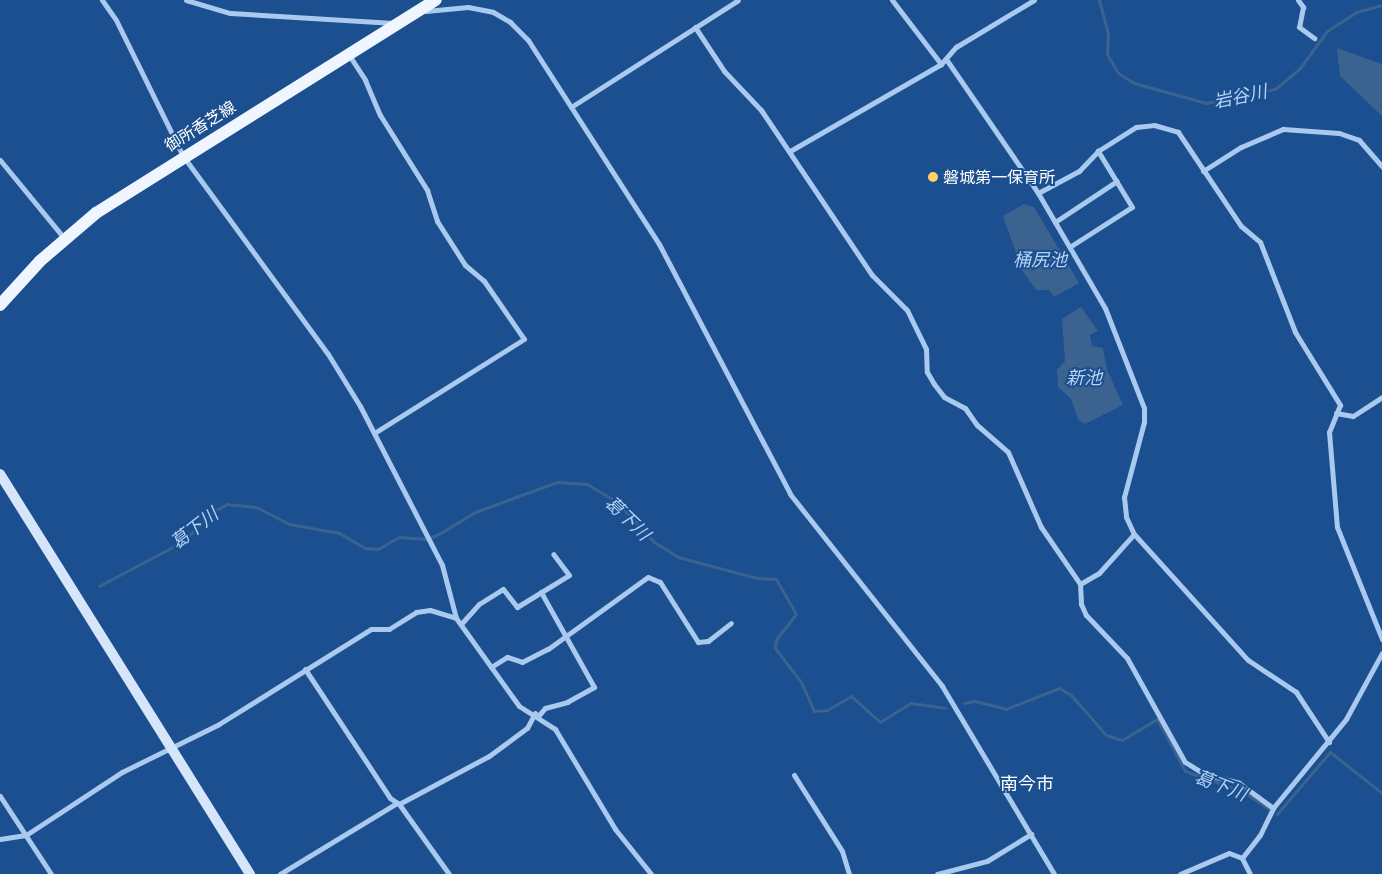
<!DOCTYPE html>
<meta charset="utf-8">
<style>
body{margin:0}
#map{position:relative;width:1382px;height:874px;overflow:hidden;background:#1b4f8f;font-family:"Exo 2","Noto Sans JP",sans-serif}
div>[style]{position:absolute}
[style*='--x']{left:calc(var(--x)*1px);top:calc(var(--y)*1px);width:calc(var(--w)*1px);rotate:calc(var(--a)*1deg)}
.water>*{inset:0;background:#3c6290}
.stream>*{height:3px;margin:-1.5px;padding:0 1.5px;transform-origin:1.5px;border-radius:1.5px;background:#3c6290}
.street>*{height:5px;margin:-2.5px;padding:0 2.5px;transform-origin:2.5px;border-radius:2.5px;background:#a9c9ee}
.secondary>*{height:10px;margin:-5px;padding:0 5px;transform-origin:5px;border-radius:5px;background:#d6e6fa}
.primary>*{height:12px;margin:-6px;padding:0 6px;transform-origin:6px;border-radius:6px;background:#f0f6ff}
.dots>*{width:14px;height:14px;translate:-50% -50%;box-sizing:border-box;border:2px solid #1b4f8f;border-radius:50%}
span{translate:-50% -50%;white-space:nowrap;text-align:center;line-height:1.15;-webkit-text-stroke:4px #1b4f8f;paint-order:stroke}
.street-label{font-size:16px;color:#fff}
.poi-label{font-size:16px;color:#fff}
.left{translate:0 -50%;text-align:left}
.water-label{font-size:18px;color:#b5d3f5;font-style:italic}
.neighbourhood-label{font-size:18px;color:#fff}
</style>
<div id="map">
<div class="water">
<div style="clip-path:polygon(1337px 48px,1382px 64px,1382px 116px,1340px 76px)"></div>
<div style="clip-path:polygon(1024px 204px,1034px 207px,1079px 283px,1054px 297px,1049px 290px,1036px 290px,1022px 270px,1003px 216px)"></div>
<div style="clip-path:polygon(1081px 307px,1098px 331px,1090px 335px,1092px 346px,1103px 348px,1107px 370px,1123px 405px,1085px 424px,1078px 419px,1071px 399px,1058px 387px,1057px 370px,1065px 361px,1062px 319px)"></div>
</div>
<div class="stream">
<div style="--x:1099;--y:0;--w:35;--a:75"></div>
<div style="--x:1108;--y:34;--w:20;--a:93"></div>
<div style="--x:1107;--y:54;--w:22;--a:60"></div>
<div style="--x:1118;--y:73;--w:19;--a:32"></div>
<div style="--x:1134;--y:83;--w:75;--a:15.5"></div>
<div style="--x:1206;--y:103;--w:70;--a:-11.5"></div>
<div style="--x:1275;--y:89;--w:33;--a:-40"></div>
<div style="--x:1300;--y:68;--w:46;--a:-53.9"></div>
<div style="--x:1327;--y:31;--w:35;--a:-33"></div>
<div style="--x:1356;--y:12;--w:27;--a:-15"></div>
<div style="--x:99;--y:586;--w:94;--a:-27.9"></div>
<div style="--x:182;--y:542;--w:45;--a:-44.1"></div>
<div style="--x:214;--y:511;--w:15;--a:-28"></div>
<div style="--x:227;--y:504;--w:29;--a:6"></div>
<div style="--x:256;--y:507;--w:37;--a:27"></div>
<div style="--x:289;--y:524;--w:51;--a:10.2"></div>
<div style="--x:339;--y:533;--w:30;--a:30"></div>
<div style="--x:365;--y:548;--w:13;--a:4"></div>
<div style="--x:378;--y:549;--w:24;--a:-30"></div>
<div style="--x:399;--y:537;--w:28;--a:4"></div>
<div style="--x:427;--y:539;--w:13;--a:-23"></div>
<div style="--x:439;--y:534;--w:42;--a:-31.4"></div>
<div style="--x:475;--y:512;--w:87;--a:-20.1"></div>
<div style="--x:557;--y:482;--w:30;--a:4"></div>
<div style="--x:587;--y:484;--w:35;--a:31"></div>
<div style="--x:617;--y:502;--w:54;--a:47.2"></div>
<div style="--x:654;--y:542;--w:28;--a:32"></div>
<div style="--x:678;--y:557;--w:82;--a:14.9"></div>
<div style="--x:757;--y:578;--w:19;--a:3"></div>
<div style="--x:776;--y:579;--w:40;--a:60.3"></div>
<div style="--x:796;--y:614;--w:33;--a:128"></div>
<div style="--x:776;--y:640;--w:8;--a:97"></div>
<div style="--x:775;--y:648;--w:43;--a:52.6"></div>
<div style="--x:801;--y:682;--w:32;--a:66"></div>
<div style="--x:814;--y:711;--w:13;--a:-4"></div>
<div style="--x:827;--y:710;--w:28;--a:-30"></div>
<div style="--x:851;--y:696;--w:39;--a:42"></div>
<div style="--x:880;--y:722;--w:36;--a:-32"></div>
<div style="--x:911;--y:703;--w:35;--a:8"></div>
<div style="--x:964;--y:703;--w:11;--a:-10"></div>
<div style="--x:975;--y:701;--w:32;--a:14"></div>
<div style="--x:1006;--y:709;--w:57;--a:-21.6"></div>
<div style="--x:1059;--y:688;--w:14;--a:30"></div>
<div style="--x:1071;--y:695;--w:53;--a:48.8"></div>
<div style="--x:1106;--y:735;--w:17;--a:17"></div>
<div style="--x:1122;--y:740;--w:41;--a:-31"></div>
<div style="--x:1157;--y:719;--w:59;--a:61.7"></div>
<div style="--x:1185;--y:771;--w:63;--a:19.6"></div>
<div style="--x:1244;--y:792;--w:29;--a:34"></div>
<div style="--x:1277;--y:814;--w:82;--a:-49.5"></div>
<div style="--x:1330;--y:752;--w:66;--a:38.3"></div>
</div>
<div class="street">
<div style="--x:102;--y:0;--w:24;--a:55"></div>
<div style="--x:116;--y:20;--w:152;--a:63.8"></div>
<div style="--x:183;--y:156;--w:245;--a:53.8"></div>
<div style="--x:328;--y:354;--w:61;--a:58.4"></div>
<div style="--x:360;--y:406;--w:179;--a:62.7"></div>
<div style="--x:442;--y:565;--w:55;--a:75.2"></div>
<div style="--x:456;--y:618;--w:108;--a:54.4"></div>
<div style="--x:519;--y:706;--w:43;--a:32.6"></div>
<div style="--x:555;--y:729;--w:117;--a:59"></div>
<div style="--x:615;--y:829;--w:58;--a:51.3"></div>
<div style="--x:186;--y:0;--w:46;--a:16.5"></div>
<div style="--x:230;--y:13;--w:164;--a:3.5"></div>
<div style="--x:892;--y:0;--w:81;--a:52.6"></div>
<div style="--x:1298;--y:0;--w:9;--a:54"></div>
<div style="--x:1303;--y:7;--w:20;--a:101"></div>
<div style="--x:1299;--y:27;--w:19;--a:36"></div>
<div style="--x:426;--y:11;--w:42;--a:-5.4"></div>
<div style="--x:468;--y:7;--w:25;--a:11"></div>
<div style="--x:493;--y:12;--w:20;--a:30"></div>
<div style="--x:510;--y:22;--w:25;--a:45"></div>
<div style="--x:528;--y:40;--w:242;--a:57.3"></div>
<div style="--x:659;--y:244;--w:282;--a:62.3"></div>
<div style="--x:790;--y:494;--w:245;--a:51.6"></div>
<div style="--x:942;--y:686;--w:219;--a:59.2"></div>
<div style="--x:695;--y:27;--w:53;--a:56.6"></div>
<div style="--x:724;--y:71;--w:54;--a:46.5"></div>
<div style="--x:761;--y:110;--w:199;--a:56.1"></div>
<div style="--x:872;--y:275;--w:49;--a:45"></div>
<div style="--x:907;--y:310;--w:43;--a:64"></div>
<div style="--x:926;--y:349;--w:23;--a:88"></div>
<div style="--x:927;--y:372;--w:14;--a:60"></div>
<div style="--x:934;--y:384;--w:16;--a:52"></div>
<div style="--x:944;--y:397;--w:24;--a:28"></div>
<div style="--x:965;--y:408;--w:21;--a:55"></div>
<div style="--x:977;--y:425;--w:41;--a:41.1"></div>
<div style="--x:1008;--y:452;--w:82;--a:66.3"></div>
<div style="--x:1041;--y:527;--w:69;--a:55.6"></div>
<div style="--x:1080;--y:584;--w:20;--a:87"></div>
<div style="--x:1081;--y:604;--w:12;--a:66"></div>
<div style="--x:1086;--y:615;--w:59;--a:46.4"></div>
<div style="--x:1127;--y:658;--w:119;--a:60.9"></div>
<div style="--x:1185;--y:762;--w:22;--a:32"></div>
<div style="--x:1204;--y:774;--w:36;--a:14"></div>
<div style="--x:1239;--y:783;--w:42;--a:36.3"></div>
<div style="--x:349;--y:55;--w:30;--a:57"></div>
<div style="--x:365;--y:80;--w:38;--a:67"></div>
<div style="--x:380;--y:115;--w:89;--a:57.9"></div>
<div style="--x:427;--y:190;--w:33;--a:72"></div>
<div style="--x:437;--y:221;--w:52;--a:57.5"></div>
<div style="--x:465;--y:265;--w:25;--a:40"></div>
<div style="--x:484;--y:281;--w:70;--a:55.4"></div>
<div style="--x:524;--y:339;--w:177;--a:147.9"></div>
<div style="--x:946;--y:59;--w:163;--a:55.5"></div>
<div style="--x:1038;--y:193;--w:133;--a:59.8"></div>
<div style="--x:1105;--y:308;--w:107;--a:68.7"></div>
<div style="--x:1144;--y:408;--w:14;--a:90"></div>
<div style="--x:1144;--y:422;--w:78;--a:104.9"></div>
<div style="--x:1124;--y:497;--w:20;--a:84"></div>
<div style="--x:1126;--y:517;--w:19;--a:65"></div>
<div style="--x:1134;--y:534;--w:170;--a:47.9"></div>
<div style="--x:1248;--y:660;--w:58;--a:33.7"></div>
<div style="--x:1296;--y:692;--w:60;--a:56.6"></div>
<div style="--x:571;--y:107;--w:198;--a:-32.6"></div>
<div style="--x:790;--y:151;--w:174;--a:-29.9"></div>
<div style="--x:941;--y:64;--w:23;--a:-49"></div>
<div style="--x:956;--y:47;--w:91;--a:-31.1"></div>
<div style="--x:0;--y:160;--w:101;--a:50.6"></div>
<div style="--x:1203;--y:171;--w:45;--a:-32.3"></div>
<div style="--x:1241;--y:147;--w:46;--a:-23.2"></div>
<div style="--x:1283;--y:129;--w:56;--a:4.1"></div>
<div style="--x:1339;--y:133;--w:21;--a:19"></div>
<div style="--x:1359;--y:140;--w:35;--a:49"></div>
<div style="--x:1038;--y:193;--w:47;--a:-28.2"></div>
<div style="--x:1079;--y:171;--w:28;--a:-46"></div>
<div style="--x:1098;--y:151;--w:45;--a:-32.3"></div>
<div style="--x:1136;--y:127;--w:18;--a:-6"></div>
<div style="--x:1154;--y:125;--w:25;--a:16"></div>
<div style="--x:1178;--y:132;--w:113;--a:56.2"></div>
<div style="--x:1241;--y:226;--w:25;--a:40"></div>
<div style="--x:1260;--y:242;--w:97;--a:68.7"></div>
<div style="--x:1295;--y:332;--w:86;--a:58.3"></div>
<div style="--x:1340;--y:405;--w:29;--a:112"></div>
<div style="--x:1329;--y:432;--w:95;--a:85.2"></div>
<div style="--x:1337;--y:527;--w:121;--a:68.1"></div>
<div style="--x:1055;--y:222;--w:74;--a:-33.5"></div>
<div style="--x:1071;--y:246;--w:72;--a:-32.6"></div>
<div style="--x:1132;--y:207;--w:66;--a:-121.3"></div>
<div style="--x:1336;--y:413;--w:17;--a:10"></div>
<div style="--x:1353;--y:416;--w:35;--a:-33"></div>
<div style="--x:1080;--y:584;--w:22;--a:-30"></div>
<div style="--x:1099;--y:573;--w:52;--a:-48.1"></div>
<div style="--x:461;--y:624;--w:27;--a:-48"></div>
<div style="--x:479;--y:604;--w:28;--a:-32"></div>
<div style="--x:503;--y:589;--w:23;--a:52"></div>
<div style="--x:517;--y:607;--w:61;--a:-31.6"></div>
<div style="--x:569;--y:575;--w:26;--a:-127"></div>
<div style="--x:491;--y:667;--w:19;--a:-32"></div>
<div style="--x:507;--y:657;--w:16;--a:18"></div>
<div style="--x:522;--y:662;--w:29;--a:-27"></div>
<div style="--x:548;--y:649;--w:123;--a:-35.8"></div>
<div style="--x:648;--y:577;--w:13;--a:23"></div>
<div style="--x:660;--y:582;--w:71;--a:57.7"></div>
<div style="--x:698;--y:642;--w:10;--a:-6"></div>
<div style="--x:708;--y:641;--w:29;--a:-38"></div>
<div style="--x:305;--y:669;--w:154;--a:56.6"></div>
<div style="--x:390;--y:798;--w:11;--a:34"></div>
<div style="--x:399;--y:804;--w:102;--a:-28.1"></div>
<div style="--x:489;--y:756;--w:47;--a:-36.4"></div>
<div style="--x:527;--y:728;--w:17;--a:-62"></div>
<div style="--x:539;--y:715;--w:9;--a:-49"></div>
<div style="--x:545;--y:708;--w:23;--a:-15"></div>
<div style="--x:567;--y:702;--w:31;--a:-29"></div>
<div style="--x:594;--y:687;--w:109;--a:-119.2"></div>
<div style="--x:794;--y:775;--w:90;--a:57.7"></div>
<div style="--x:842;--y:851;--w:24;--a:73"></div>
<div style="--x:0;--y:796;--w:93;--a:56.8"></div>
<div style="--x:399;--y:804;--w:86;--a:54.5"></div>
<div style="--x:0;--y:839;--w:26;--a:-9"></div>
<div style="--x:26;--y:835;--w:115;--a:-33.3"></div>
<div style="--x:122;--y:772;--w:108;--a:-26.3"></div>
<div style="--x:219;--y:724;--w:179;--a:-32"></div>
<div style="--x:371;--y:629;--w:18;--a:0"></div>
<div style="--x:389;--y:629;--w:32;--a:-32"></div>
<div style="--x:416;--y:612;--w:14;--a:-8"></div>
<div style="--x:430;--y:610;--w:27;--a:17"></div>
<div style="--x:280;--y:874;--w:137;--a:-31.3"></div>
<div style="--x:937;--y:874;--w:52;--a:-14.6"></div>
<div style="--x:987;--y:861;--w:52;--a:-31.5"></div>
<div style="--x:1180;--y:874;--w:53;--a:-23.2"></div>
<div style="--x:1229;--y:853;--w:14;--a:21"></div>
<div style="--x:1250;--y:874;--w:18;--a:-117"></div>
<div style="--x:1242;--y:858;--w:29;--a:-52"></div>
<div style="--x:1260;--y:835;--w:30;--a:-64"></div>
<div style="--x:1273;--y:808;--w:115;--a:-50.6"></div>
<div style="--x:1346;--y:719;--w:75;--a:-61.4"></div>
</div>
<div class="secondary">
<div style="--x:0;--y:474;--w:472;--a:58"></div>
</div>
<div class="primary">
<div style="--x:0;--y:305;--w:59;--a:-47.7"></div>
<div style="--x:40;--y:261;--w:74;--a:-40.6"></div>
<div style="--x:96;--y:213;--w:401;--a:-32.1"></div>
</div>
<div class="dots">
<div style="left:933px;top:177px;background:#ffd166"></div>
</div>
<div class="street-label">
<span style="left:200px;top:126px;rotate:-32deg">御所香芝線</span>
</div>
<div class="poi-label">
<span class="left" style="left:943px;top:177px">磐城第一保育所</span>
</div>
<div class="water-label">
<span style="left:1240px;top:96px;rotate:-12deg">岩谷川</span>
<span style="left:1040px;top:259px">桶尻池</span>
<span style="left:1084px;top:377px">新池</span>
<span style="left:628px;top:518px;rotate:44deg">葛下川</span>
<span style="left:194px;top:528px;rotate:-38deg">葛下川</span>
<span style="left:1221px;top:785px;rotate:21deg">葛下川</span>
</div>
<div class="neighbourhood-label">
<span style="left:1027px;top:783px">南今市</span>
</div>
</div>
